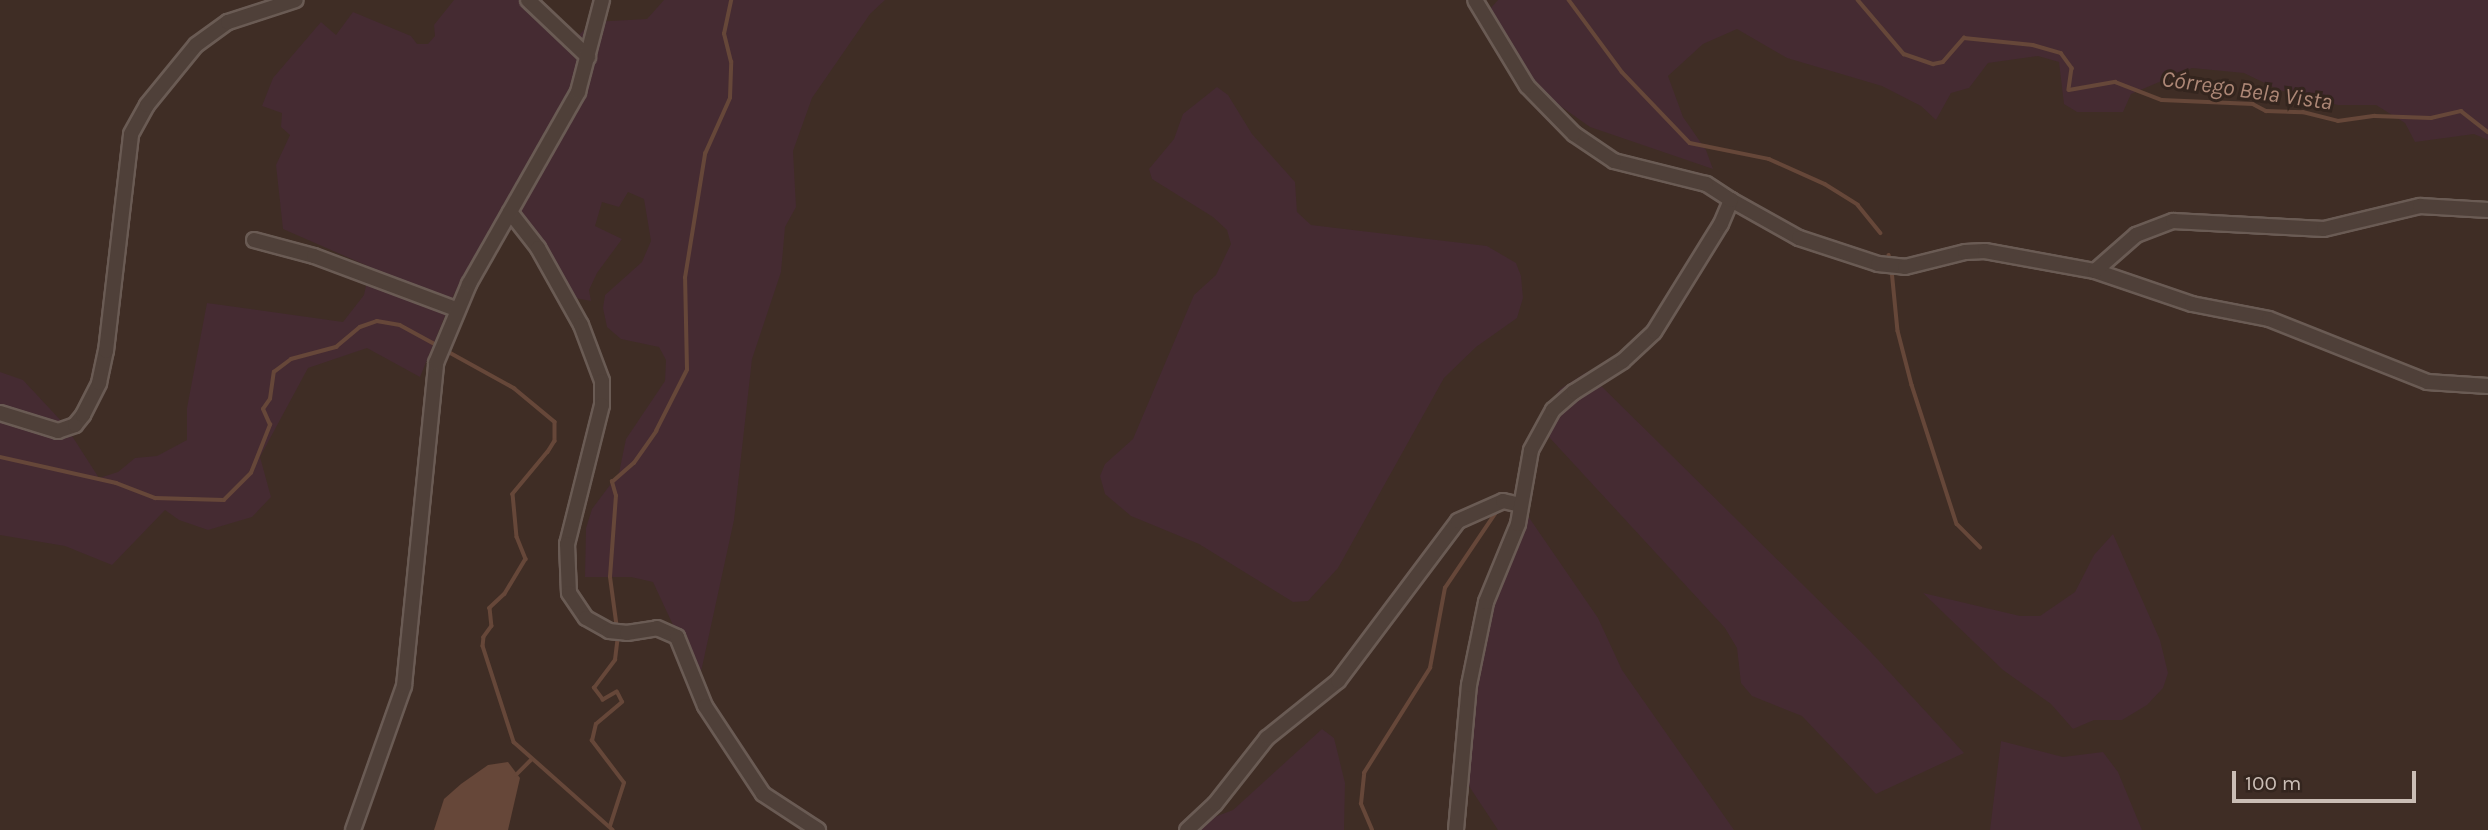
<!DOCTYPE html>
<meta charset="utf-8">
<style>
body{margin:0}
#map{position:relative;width:2488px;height:830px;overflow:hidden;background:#3f2d25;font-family:Karla,sans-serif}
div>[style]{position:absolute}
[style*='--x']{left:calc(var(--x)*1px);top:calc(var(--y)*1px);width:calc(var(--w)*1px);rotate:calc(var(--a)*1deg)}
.green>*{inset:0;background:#452b32}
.water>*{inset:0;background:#664739}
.stream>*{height:3.5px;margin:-1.75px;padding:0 1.75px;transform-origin:1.75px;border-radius:1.75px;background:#664739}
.roads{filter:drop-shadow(2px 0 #6a5b54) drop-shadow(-2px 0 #6a5b54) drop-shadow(0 2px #6a5b54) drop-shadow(0 -2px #6a5b54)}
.minor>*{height:14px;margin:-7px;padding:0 7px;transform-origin:7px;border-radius:7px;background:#4f4039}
span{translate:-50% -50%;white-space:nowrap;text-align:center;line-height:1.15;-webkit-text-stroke:6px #34251e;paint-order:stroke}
.water-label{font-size:23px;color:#ad8776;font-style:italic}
.scale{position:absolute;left:2232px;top:771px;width:184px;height:32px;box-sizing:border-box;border:4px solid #cabdb5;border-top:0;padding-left:9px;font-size:21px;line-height:24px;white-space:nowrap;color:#cabdb5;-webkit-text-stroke:5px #34251e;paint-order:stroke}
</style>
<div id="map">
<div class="green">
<div style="clip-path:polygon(454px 0,535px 0,574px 40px,592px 22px,647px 19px,664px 0,885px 0,870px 14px,812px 98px,793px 151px,796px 207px,785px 227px,781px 272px,752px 359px,734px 520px,699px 681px,653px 582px,631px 577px,585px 577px,586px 528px,592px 509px,619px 473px,626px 439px,665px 381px,666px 360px,659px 347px,621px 339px,607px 327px,603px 308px,605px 295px,642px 262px,651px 241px,644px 199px,628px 192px,619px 207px,602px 202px,595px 226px,622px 239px,597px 273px,589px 290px,591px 301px,570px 297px,526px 220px,504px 209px,454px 294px,420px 377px,367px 348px,308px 368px,260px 457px,271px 497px,252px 517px,208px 530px,179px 520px,165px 510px,112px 565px,65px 546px,0 535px,0 372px,23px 380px,65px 425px,99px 478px,118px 472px,135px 458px,157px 456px,187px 440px,187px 408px,207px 303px,343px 322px,364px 295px,370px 267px,283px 229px,276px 165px,290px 135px,281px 127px,282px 113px,262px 106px,273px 78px,321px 22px,336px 35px,353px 12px,411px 36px,417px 44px,428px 44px,435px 36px,434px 25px)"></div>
<div style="clip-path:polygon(1498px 0,2488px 0,2488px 140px,2474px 134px,2415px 142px,2405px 123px,2376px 105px,2338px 105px,2279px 90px,2244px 73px,2192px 68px,2131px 94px,2123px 112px,2077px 112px,2064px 104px,2059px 62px,2038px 56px,1988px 63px,1969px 88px,1951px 93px,1936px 120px,1921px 106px,1882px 86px,1787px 58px,1737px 29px,1703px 44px,1668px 76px,1683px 117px,1706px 150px,1713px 169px,1590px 127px,1542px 93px,1489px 10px)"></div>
<div style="clip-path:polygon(1217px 87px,1228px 95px,1252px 134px,1295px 182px,1297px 212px,1311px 225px,1487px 246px,1516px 263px,1521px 276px,1523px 298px,1517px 318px,1476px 347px,1444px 378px,1338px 568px,1308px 601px,1293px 602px,1199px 544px,1131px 516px,1105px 494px,1100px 476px,1105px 464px,1133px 439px,1194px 295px,1216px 275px,1231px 244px,1227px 230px,1213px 217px,1152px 179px,1149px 169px,1174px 139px,1183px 114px)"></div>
<div style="clip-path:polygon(1587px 372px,1868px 649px,1964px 753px,1876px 794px,1802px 716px,1752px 696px,1741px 683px,1737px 648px,1725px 628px,1537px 424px,1560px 389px)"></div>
<div style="clip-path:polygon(1521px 506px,1598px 618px,1622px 670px,1734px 830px,1498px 830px,1463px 777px,1470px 668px)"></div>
<div style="clip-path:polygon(2113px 534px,2160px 640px,2168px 673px,2163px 688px,2147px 705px,2122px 720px,2094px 720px,2073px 729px,2051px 704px,2003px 670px,1923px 593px,2020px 616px,2040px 616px,2075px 592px,2094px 555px)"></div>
<div style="clip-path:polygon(1322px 729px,1334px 738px,1345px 783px,1344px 830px,1180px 830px,1233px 810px)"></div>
<div style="clip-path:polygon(2001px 741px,2063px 757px,2103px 752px,2118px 772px,2142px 830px,1990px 830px)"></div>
</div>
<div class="water">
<div style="clip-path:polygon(508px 762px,520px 778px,508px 830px,434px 830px,444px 799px,461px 784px,488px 765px)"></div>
</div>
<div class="stream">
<div style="--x:1569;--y:0;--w:89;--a:53.6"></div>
<div style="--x:1622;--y:72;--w:98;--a:46.2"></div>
<div style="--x:1690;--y:143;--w:81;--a:11.4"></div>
<div style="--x:1769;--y:159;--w:61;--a:24.1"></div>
<div style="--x:1825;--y:184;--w:39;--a:32"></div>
<div style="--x:1858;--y:205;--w:36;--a:51"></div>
<div style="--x:1858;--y:0;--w:71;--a:49.6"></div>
<div style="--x:1904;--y:54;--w:31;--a:19"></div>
<div style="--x:1933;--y:64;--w:10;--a:-11"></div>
<div style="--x:1943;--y:62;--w:32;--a:-49"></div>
<div style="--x:1964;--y:38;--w:69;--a:5.8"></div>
<div style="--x:2033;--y:45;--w:29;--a:16"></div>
<div style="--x:2061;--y:53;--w:19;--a:54"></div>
<div style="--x:2072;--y:68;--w:22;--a:98"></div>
<div style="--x:2069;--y:90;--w:47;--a:-9.9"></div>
<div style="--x:2115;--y:82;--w:50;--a:21"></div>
<div style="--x:2162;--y:100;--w:91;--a:2.5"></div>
<div style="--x:2253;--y:104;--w:15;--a:28"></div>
<div style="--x:2266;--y:111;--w:37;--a:2"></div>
<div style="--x:2303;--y:112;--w:36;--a:14"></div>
<div style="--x:2338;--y:121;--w:37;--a:-8"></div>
<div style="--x:2375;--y:116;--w:56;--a:2"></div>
<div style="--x:2431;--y:118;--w:31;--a:-13"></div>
<div style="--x:2461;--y:111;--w:34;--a:38"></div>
<div style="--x:1889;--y:255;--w:8;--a:76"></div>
<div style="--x:1892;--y:270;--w:61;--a:84.4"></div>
<div style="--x:1898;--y:331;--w:56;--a:75.5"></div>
<div style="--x:1912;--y:385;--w:146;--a:72.1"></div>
<div style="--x:1957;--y:524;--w:33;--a:45"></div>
<div style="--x:447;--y:351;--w:77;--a:28.9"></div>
<div style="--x:514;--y:388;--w:53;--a:39.7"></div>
<div style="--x:555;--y:422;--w:19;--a:90"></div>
<div style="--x:555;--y:441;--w:13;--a:122"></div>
<div style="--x:548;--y:452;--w:55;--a:129.8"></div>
<div style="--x:513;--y:494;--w:43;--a:84.7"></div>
<div style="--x:517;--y:537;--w:24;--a:68"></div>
<div style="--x:526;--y:559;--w:41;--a:121"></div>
<div style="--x:505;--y:594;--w:21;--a:137"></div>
<div style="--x:490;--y:608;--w:18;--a:84"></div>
<div style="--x:492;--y:626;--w:14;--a:126"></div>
<div style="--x:484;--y:637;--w:9;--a:96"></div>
<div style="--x:483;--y:646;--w:101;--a:72.1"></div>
<div style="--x:514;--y:742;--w:132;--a:41.6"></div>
<div style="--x:0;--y:457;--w:119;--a:12.6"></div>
<div style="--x:116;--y:483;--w:42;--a:21"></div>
<div style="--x:155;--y:498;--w:69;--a:1.7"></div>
<div style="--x:224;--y:500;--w:38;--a:-45"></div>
<div style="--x:251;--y:473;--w:52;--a:-68.4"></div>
<div style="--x:270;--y:425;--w:17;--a:-114"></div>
<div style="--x:263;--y:409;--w:12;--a:-55"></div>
<div style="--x:270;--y:399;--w:27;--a:-82"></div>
<div style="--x:274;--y:372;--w:21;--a:-37"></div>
<div style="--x:291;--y:359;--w:47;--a:-14.9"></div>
<div style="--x:336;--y:347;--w:31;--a:-40"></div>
<div style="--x:360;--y:327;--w:18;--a:-19"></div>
<div style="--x:377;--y:321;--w:23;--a:10"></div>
<div style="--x:400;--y:325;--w:46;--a:28.8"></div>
<div style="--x:617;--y:629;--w:52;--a:-97.7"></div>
<div style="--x:610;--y:577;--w:81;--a:-85.8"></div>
<div style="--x:616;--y:496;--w:15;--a:-106"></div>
<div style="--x:612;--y:482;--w:29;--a:-41"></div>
<div style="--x:634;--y:463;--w:39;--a:-55"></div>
<div style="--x:656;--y:431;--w:68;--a:-63.1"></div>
<div style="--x:687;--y:370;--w:92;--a:-91.2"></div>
<div style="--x:685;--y:278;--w:126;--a:-80.8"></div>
<div style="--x:705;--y:154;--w:61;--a:-65.9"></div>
<div style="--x:730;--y:98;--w:36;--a:-88"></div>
<div style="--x:731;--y:62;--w:29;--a:-104"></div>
<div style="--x:724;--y:34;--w:35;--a:-78"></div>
<div style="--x:516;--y:775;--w:21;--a:-45"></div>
<div style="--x:610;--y:826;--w:45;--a:-72"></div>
<div style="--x:624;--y:783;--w:53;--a:-127.3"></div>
<div style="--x:592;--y:741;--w:17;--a:-77"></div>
<div style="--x:596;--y:724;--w:34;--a:-40"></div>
<div style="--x:622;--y:702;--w:11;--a:-117"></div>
<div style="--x:617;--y:692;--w:16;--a:150"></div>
<div style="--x:603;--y:700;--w:15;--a:-127"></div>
<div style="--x:594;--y:688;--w:35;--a:-53"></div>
<div style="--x:615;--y:660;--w:24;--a:-83"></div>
<div style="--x:1372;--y:830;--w:28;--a:-113"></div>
<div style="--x:1361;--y:804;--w:31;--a:-84"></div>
<div style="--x:1364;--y:773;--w:124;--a:-57.8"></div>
<div style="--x:1430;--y:668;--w:81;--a:-79.4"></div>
<div style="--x:1445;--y:588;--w:93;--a:-56"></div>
</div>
<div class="roads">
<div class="minor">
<div style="--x:528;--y:0;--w:83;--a:43.5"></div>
<div style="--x:1731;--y:200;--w:78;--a:29.2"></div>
<div style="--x:1799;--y:238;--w:83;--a:18.2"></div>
<div style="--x:1878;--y:264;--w:27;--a:6"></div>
<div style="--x:1905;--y:267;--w:62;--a:-14"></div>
<div style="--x:1965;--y:252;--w:20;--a:-3"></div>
<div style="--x:1985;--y:251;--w:112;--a:10.3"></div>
<div style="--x:2095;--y:271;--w:102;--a:18.8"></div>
<div style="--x:2192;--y:304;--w:78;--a:11"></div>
<div style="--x:2269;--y:319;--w:170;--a:21.7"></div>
<div style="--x:2427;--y:382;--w:61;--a:3.8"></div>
<div style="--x:510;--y:212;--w:46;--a:52.1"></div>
<div style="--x:538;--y:248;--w:88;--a:60.8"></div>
<div style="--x:581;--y:325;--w:60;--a:69.4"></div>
<div style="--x:602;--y:381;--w:24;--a:90"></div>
<div style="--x:602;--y:405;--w:143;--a:104.1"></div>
<div style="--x:567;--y:544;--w:49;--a:87.7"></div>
<div style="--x:569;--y:593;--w:30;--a:56"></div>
<div style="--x:586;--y:618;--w:26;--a:29"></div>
<div style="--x:609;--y:631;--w:18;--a:6"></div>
<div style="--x:627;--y:633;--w:30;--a:-9"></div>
<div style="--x:657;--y:628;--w:22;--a:24"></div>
<div style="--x:677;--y:637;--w:74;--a:67.9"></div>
<div style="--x:705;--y:706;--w:105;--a:56.6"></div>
<div style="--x:763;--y:794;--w:66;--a:33.2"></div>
<div style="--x:254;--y:240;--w:62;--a:14.9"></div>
<div style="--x:314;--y:256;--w:152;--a:20.5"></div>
<div style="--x:2095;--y:271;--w:55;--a:-41.3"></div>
<div style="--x:2136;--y:235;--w:40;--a:-21"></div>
<div style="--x:2173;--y:221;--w:151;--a:3"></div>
<div style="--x:2324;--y:229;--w:99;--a:-13.5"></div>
<div style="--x:2420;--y:206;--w:68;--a:3.4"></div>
<div style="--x:0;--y:413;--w:61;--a:17.2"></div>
<div style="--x:58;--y:431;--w:18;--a:-19"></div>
<div style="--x:75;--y:425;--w:13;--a:-51"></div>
<div style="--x:83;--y:415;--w:36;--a:-63"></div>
<div style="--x:99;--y:383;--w:33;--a:-78"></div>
<div style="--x:106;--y:351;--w:218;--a:-83.4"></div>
<div style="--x:131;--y:134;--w:33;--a:-61"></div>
<div style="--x:147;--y:105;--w:77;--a:-50.8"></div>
<div style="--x:196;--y:45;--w:39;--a:-36"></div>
<div style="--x:228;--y:22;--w:71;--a:-17.9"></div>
<div style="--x:353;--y:830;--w:153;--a:-70.5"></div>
<div style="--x:404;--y:686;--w:325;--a:-84.3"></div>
<div style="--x:436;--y:363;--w:86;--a:-67.3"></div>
<div style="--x:469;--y:284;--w:221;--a:-60.4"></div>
<div style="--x:578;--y:92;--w:95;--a:-75.4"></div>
<div style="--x:1187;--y:830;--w:38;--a:-43"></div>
<div style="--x:1215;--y:804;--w:84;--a:-51.8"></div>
<div style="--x:1267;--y:738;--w:91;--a:-38.8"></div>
<div style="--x:1338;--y:681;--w:200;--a:-53.1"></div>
<div style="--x:1458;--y:521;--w:49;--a:-24"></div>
<div style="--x:1503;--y:501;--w:18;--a:13"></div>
<div style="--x:1456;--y:830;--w:146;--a:-84.9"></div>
<div style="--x:1469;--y:685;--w:85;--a:-78.4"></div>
<div style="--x:1486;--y:602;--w:84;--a:-67.7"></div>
<div style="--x:1518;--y:524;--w:75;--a:-80"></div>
<div style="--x:1531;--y:450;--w:46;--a:-61.2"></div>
<div style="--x:1553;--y:410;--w:28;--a:-41"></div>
<div style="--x:1574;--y:392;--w:58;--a:-32.3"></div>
<div style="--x:1623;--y:361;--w:42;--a:-43.1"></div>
<div style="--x:1654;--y:332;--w:127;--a:-58.2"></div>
<div style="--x:1721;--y:224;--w:26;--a:-67"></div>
<div style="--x:1731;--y:200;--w:30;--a:-147"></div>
<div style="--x:1706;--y:184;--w:95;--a:-166"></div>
<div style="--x:1614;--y:161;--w:48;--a:-146"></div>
<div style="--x:1574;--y:134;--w:67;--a:-134.4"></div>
<div style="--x:1527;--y:86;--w:100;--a:-121.2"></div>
</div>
</div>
<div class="water-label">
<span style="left:2247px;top:91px;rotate:8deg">Córrego Bela Vista</span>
</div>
<div class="scale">100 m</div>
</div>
